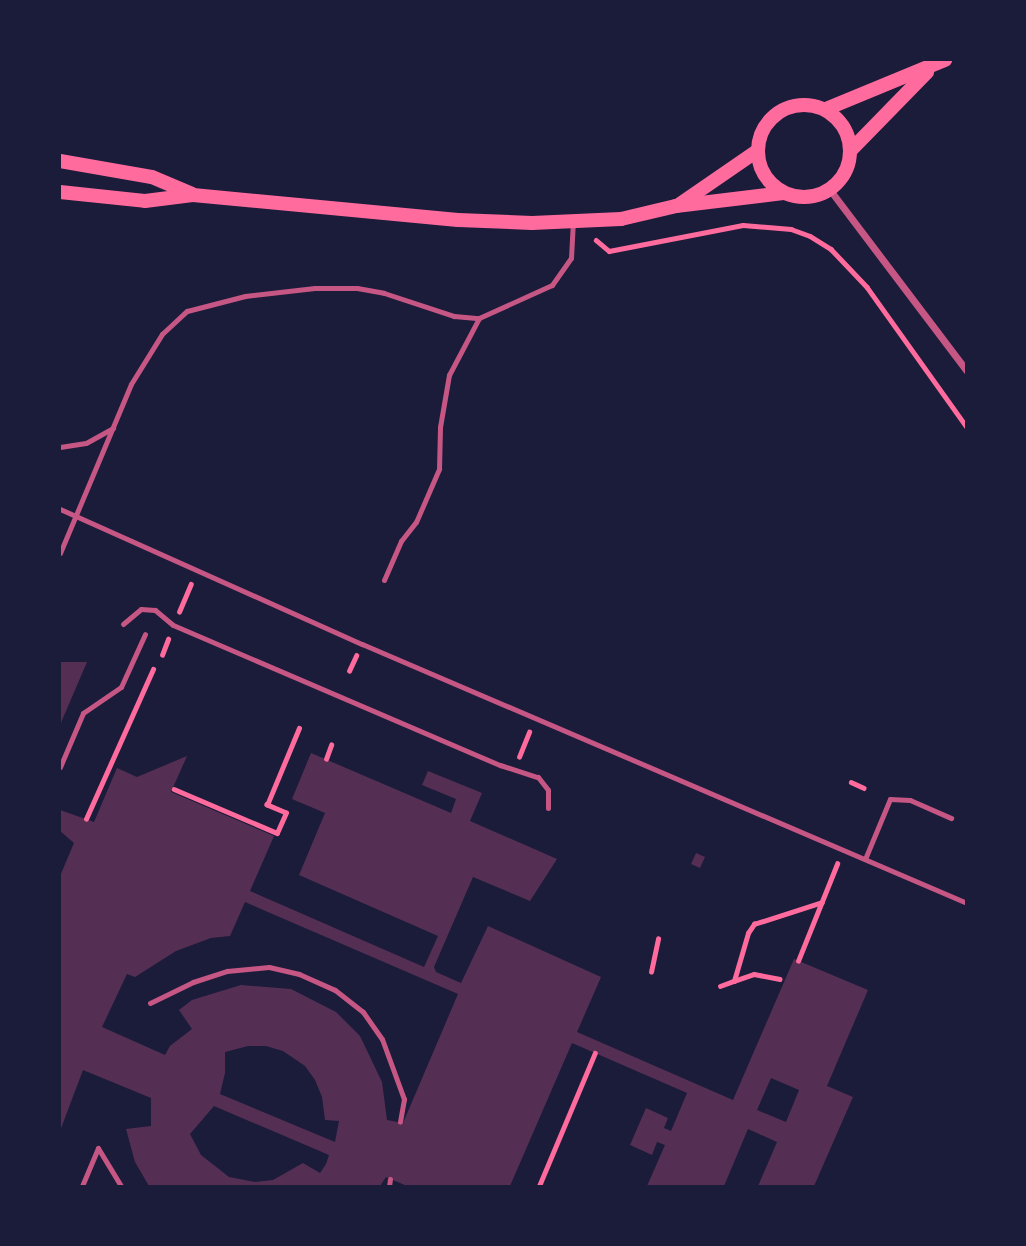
<!DOCTYPE html>
<style>
body{margin:0}
#map{position:relative;width:1026px;height:1246px;overflow:hidden;background:#1b1b3a;font-family:"Roboto Condensed",sans-serif}
div>[style]{position:absolute}
[style*='--x']{left:calc(var(--x)*1px);top:calc(var(--y)*1px);width:calc(var(--w)*1px);rotate:calc(var(--a)*1deg)}
.building>*{inset:0;background:#542f53}
.path>*{height:4.5px;margin:-2.25px;padding:0 2.25px;transform-origin:2.25px;border-radius:2.25px;background:#ff6b9d}
.service>*{height:5px;margin:-2.5px;padding:0 2.5px;transform-origin:2.5px;border-radius:2.5px;background:#c65784}
.minor>*{height:7px;margin:-3.5px;padding:0 3.5px;transform-origin:3.5px;border-radius:3.5px;background:#c65784}
.secondary>*{height:14px;margin:-7px;padding:0 7px;transform-origin:7px;border-radius:7px;background:#ff6b9d}
.secondary>.ring{margin:-7px;padding:0;box-sizing:content-box;background:none;border:14px solid #ff6b9d;border-radius:50%}
span{translate:-50% -50%;white-space:nowrap;text-align:center;line-height:1.15;-webkit-text-stroke:5px #1b1b3a;paint-order:stroke}
.frame{position:absolute;inset:0;border:61px solid #1b1b3a;pointer-events:none}
</style>
<div id="map">
<div class="building">
<div style="clip-path:polygon(60px 662px,87px 662px,60px 725px)"></div>
<div style="clip-path:polygon(evenodd,311px 753px,451px 813px,456px 799px,422px 785px,428px 771px,482px 793px,470px 821px,557px 859px,530px 901px,473px 877px,434px 967px,436px 972px,461px 983px,488px 926px,601px 977px,577px 1032px,733px 1100px,794px 959px,868px 990px,827px 1086px,853px 1097px,814px 1186px,758px 1186px,777px 1142px,748px 1129px,724px 1186px,647px 1186px,665px 1145px,657px 1142px,652px 1155px,630px 1145px,646px 1108px,668px 1118px,664px 1128px,671px 1131px,687px 1093px,572px 1043px,510px 1186px,407px 1186px,386px 1177px,380px 1186px,149px 1186px,135px 1162px,126px 1129px,151px 1126px,151px 1098px,83px 1070px,60px 1131px,60px 876px,74px 843px,60px 831px,60px 810px,94px 822px,117px 768px,137px 777px,187px 756px,171px 792px,274px 836px,250px 891px,424px 967px,438px 936px,299px 875px,325px 813px,292px 799px,311px 753px,245px 902px,458px 994px,403px 1123px,387px 1120px,382px 1082px,360px 1036px,336px 1012px,291px 989px,241px 985px,192px 1000px,179px 1010px,192px 1029px,170px 1046px,165px 1055px,102px 1027px,127px 974px,135px 977px,176px 951px,211px 938px,230px 936px,245px 902px,311px 753px,248px 1046px,266px 1046px,283px 1051px,305px 1066px,315px 1080px,322px 1097px,325px 1120px,339px 1121px,335px 1142px,220px 1094px,225px 1073px,225px 1052px,248px 1046px,311px 753px,771px 1078px,799px 1090px,786px 1122px,757px 1110px,771px 1078px,311px 753px,214px 1106px,329px 1155px,326px 1164px,320px 1173px,303px 1163px,273px 1180px,255px 1182px,229px 1177px,201px 1155px,190px 1134px,214px 1106px)"></div>
<div style="clip-path:polygon(696px 853px,705px 857px,700px 868px,691px 864px)"></div>
</div>
<div class="path">
<div style="--x:596;--y:240;--w:17;--a:40"></div>
<div style="--x:609;--y:251;--w:136;--a:-11"></div>
<div style="--x:743;--y:225;--w:48;--a:4.8"></div>
<div style="--x:791;--y:229;--w:20;--a:20"></div>
<div style="--x:810;--y:236;--w:25;--a:32"></div>
<div style="--x:831;--y:249;--w:52;--a:46.5"></div>
<div style="--x:867;--y:287;--w:172;--a:54.5"></div>
<div style="--x:179;--y:612;--w:30;--a:-67"></div>
<div style="--x:162;--y:655;--w:17;--a:-69"></div>
<div style="--x:349;--y:671;--w:17;--a:-65"></div>
<div style="--x:519;--y:757;--w:27;--a:-68"></div>
<div style="--x:326;--y:759;--w:15;--a:-70"></div>
<div style="--x:851;--y:782;--w:14;--a:25"></div>
<div style="--x:174;--y:789;--w:112;--a:23.1"></div>
<div style="--x:277;--y:833;--w:22;--a:-66"></div>
<div style="--x:286;--y:813;--w:21;--a:-157"></div>
<div style="--x:267;--y:805;--w:83;--a:-67.4"></div>
<div style="--x:86;--y:819;--w:164;--a:-65.9"></div>
<div style="--x:798;--y:961;--w:105;--a:-68.1"></div>
<div style="--x:651;--y:972;--w:34;--a:-78"></div>
<div style="--x:734;--y:981;--w:21;--a:-19"></div>
<div style="--x:754;--y:974;--w:26;--a:11"></div>
<div style="--x:720;--y:986;--w:15;--a:-20"></div>
<div style="--x:734;--y:981;--w:50;--a:-73.7"></div>
<div style="--x:748;--y:933;--w:11;--a:-56"></div>
<div style="--x:754;--y:924;--w:71;--a:-17.9"></div>
<div style="--x:539;--y:1186;--w:144;--a:-67.2"></div>
</div>
<div class="service">
<div style="--x:60;--y:447;--w:26;--a:-9"></div>
<div style="--x:86;--y:443;--w:31;--a:-29"></div>
<div style="--x:60;--y:509;--w:331;--a:24.1"></div>
<div style="--x:362;--y:644;--w:658;--a:23.18"></div>
<div style="--x:60;--y:553;--w:183;--a:-67.2"></div>
<div style="--x:131;--y:384;--w:59;--a:-58.2"></div>
<div style="--x:162;--y:334;--w:34;--a:-43"></div>
<div style="--x:187;--y:311;--w:60;--a:-14.5"></div>
<div style="--x:245;--y:296;--w:70;--a:-6.5"></div>
<div style="--x:315;--y:288;--w:42;--a:0"></div>
<div style="--x:357;--y:288;--w:27;--a:10"></div>
<div style="--x:384;--y:293;--w:74;--a:18.2"></div>
<div style="--x:454;--y:316;--w:25;--a:5"></div>
<div style="--x:479;--y:318;--w:80;--a:-24.3"></div>
<div style="--x:552;--y:285;--w:33;--a:-55"></div>
<div style="--x:571;--y:258;--w:37;--a:-87"></div>
<div style="--x:384;--y:580;--w:43;--a:-66.4"></div>
<div style="--x:401;--y:541;--w:24;--a:-52"></div>
<div style="--x:416;--y:522;--w:58;--a:-66.5"></div>
<div style="--x:439;--y:469;--w:42;--a:-88.6"></div>
<div style="--x:440;--y:427;--w:53;--a:-80.2"></div>
<div style="--x:449;--y:375;--w:64;--a:-62.2"></div>
<div style="--x:123;--y:624;--w:23;--a:-40"></div>
<div style="--x:141;--y:609;--w:14;--a:4"></div>
<div style="--x:155;--y:610;--w:23;--a:40"></div>
<div style="--x:173;--y:625;--w:356;--a:23.2"></div>
<div style="--x:500;--y:765;--w:40;--a:18"></div>
<div style="--x:538;--y:777;--w:16;--a:52"></div>
<div style="--x:548;--y:790;--w:18;--a:90"></div>
<div style="--x:60;--y:767;--w:59;--a:-66.9"></div>
<div style="--x:83;--y:713;--w:46;--a:-34.4"></div>
<div style="--x:121;--y:687;--w:58;--a:-65.6"></div>
<div style="--x:865;--y:859;--w:65;--a:-67.4"></div>
<div style="--x:890;--y:799;--w:20;--a:3"></div>
<div style="--x:910;--y:800;--w:45;--a:23.7"></div>
<div style="--x:150;--y:1003;--w:48;--a:-26"></div>
<div style="--x:193;--y:982;--w:36;--a:-18"></div>
<div style="--x:227;--y:971;--w:42;--a:-5.4"></div>
<div style="--x:269;--y:967;--w:31;--a:13"></div>
<div style="--x:299;--y:974;--w:39;--a:24"></div>
<div style="--x:335;--y:990;--w:36;--a:38"></div>
<div style="--x:363;--y:1012;--w:33;--a:55"></div>
<div style="--x:382;--y:1039;--w:64;--a:69.9"></div>
<div style="--x:404;--y:1099;--w:23;--a:100"></div>
<div style="--x:98;--y:1148;--w:44;--a:58.8"></div>
<div style="--x:82;--y:1186;--w:41;--a:-67.2"></div>
<div style="--x:389;--y:1186;--w:7;--a:-82"></div>
</div>
<div class="minor">
<div style="--x:830;--y:190;--w:227;--a:52.9"></div>
</div>
<div class="secondary">
<div class="ring" style="left:758px;top:105px;width:78px;height:78px"></div>
<div style="--x:826;--y:109;--w:129;--a:-22.4"></div>
<div style="--x:851;--y:150;--w:109;--a:-45.7"></div>
<div style="--x:60;--y:161;--w:93;--a:9.9"></div>
<div style="--x:152;--y:177;--w:43;--a:23"></div>
<div style="--x:60;--y:192;--w:85;--a:6"></div>
<div style="--x:145;--y:201;--w:48;--a:-7.1"></div>
<div style="--x:193;--y:195;--w:266;--a:5.4"></div>
<div style="--x:458;--y:220;--w:74;--a:2.3"></div>
<div style="--x:532;--y:223;--w:89;--a:-2.6"></div>
<div style="--x:621;--y:219;--w:57;--a:-13.3"></div>
<div style="--x:676;--y:206;--w:108;--a:-6.9"></div>
<div style="--x:680;--y:204;--w:93;--a:-34.5"></div>
</div>
<div class="frame"></div>
</div>
